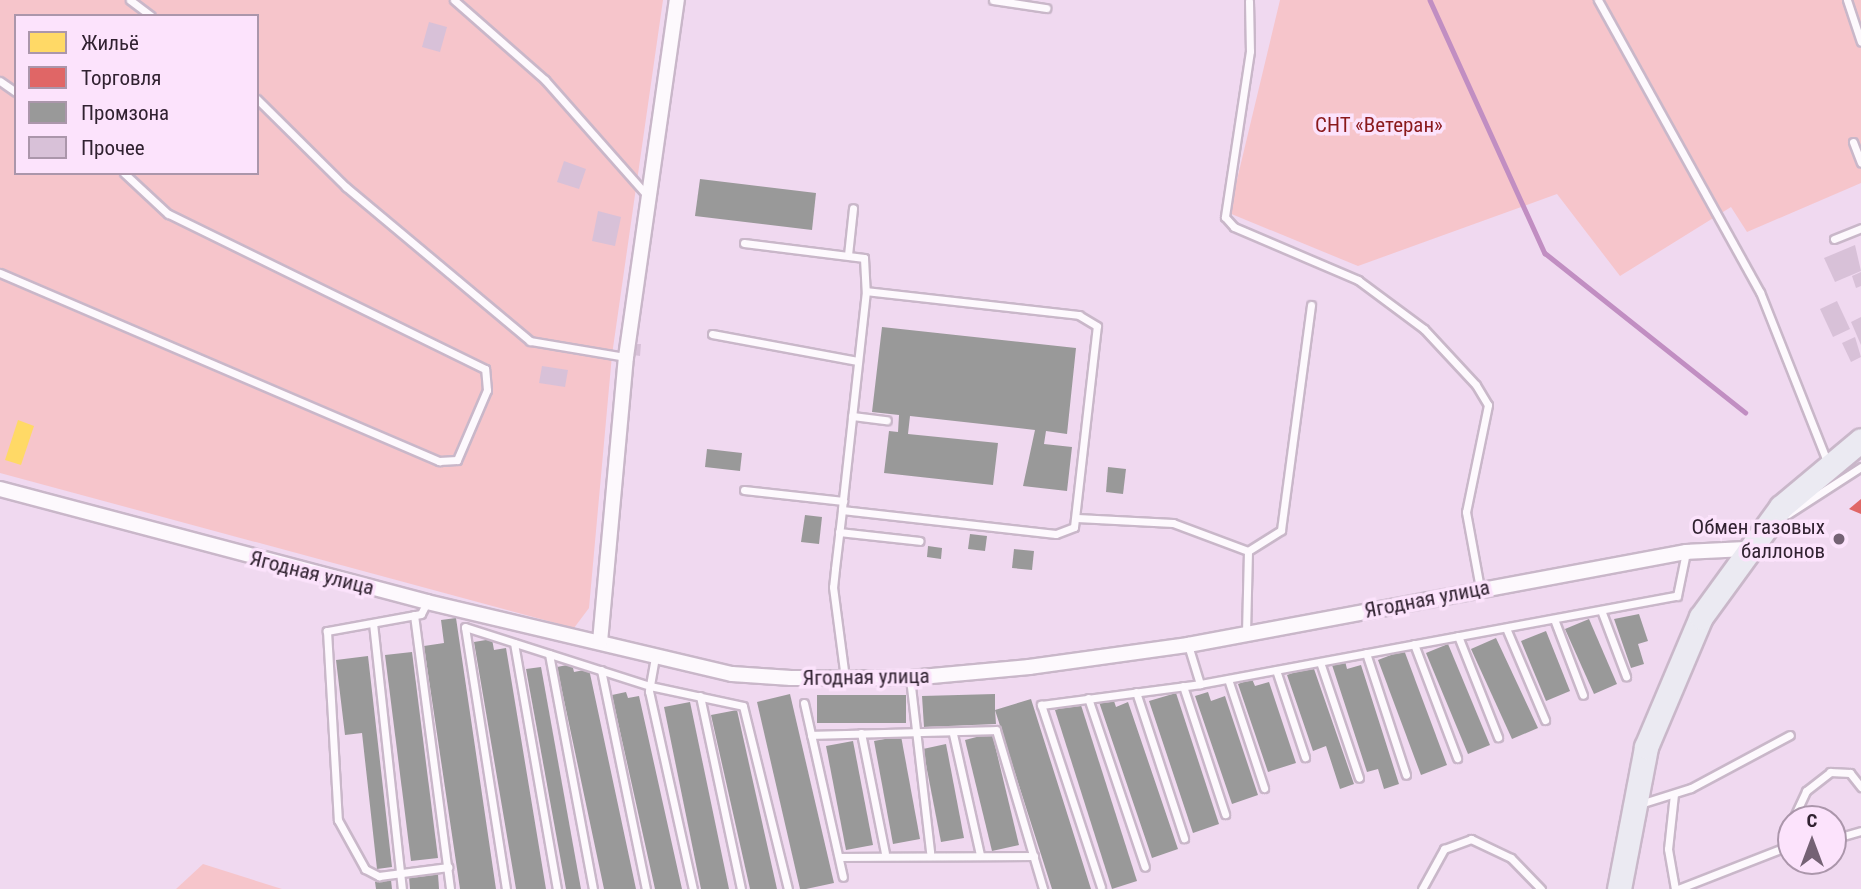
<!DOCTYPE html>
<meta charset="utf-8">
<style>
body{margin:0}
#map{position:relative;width:1861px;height:889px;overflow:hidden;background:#f0d9f0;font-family:"Roboto Condensed",sans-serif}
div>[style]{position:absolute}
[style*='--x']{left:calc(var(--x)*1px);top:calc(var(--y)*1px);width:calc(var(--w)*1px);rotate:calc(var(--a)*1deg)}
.green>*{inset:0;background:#f6c5cb}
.homes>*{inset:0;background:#ffd966}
.shops>*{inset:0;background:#e06666}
.industry>*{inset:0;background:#999}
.stream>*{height:4.5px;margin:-2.25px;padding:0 2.25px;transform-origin:2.25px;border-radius:2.25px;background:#c18ec2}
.building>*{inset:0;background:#d8c1d8}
.roads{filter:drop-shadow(2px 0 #c9b7c9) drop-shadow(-2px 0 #c9b7c9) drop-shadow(0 2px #c9b7c9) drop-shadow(0 -2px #c9b7c9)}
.service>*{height:7px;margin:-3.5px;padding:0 3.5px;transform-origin:3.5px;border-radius:3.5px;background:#fdf9fd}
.minor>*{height:14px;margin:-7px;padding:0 7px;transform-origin:7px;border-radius:7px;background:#fdf9fd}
.primary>*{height:23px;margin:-11.5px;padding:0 11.5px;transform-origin:11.5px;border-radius:11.5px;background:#ebeaf2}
.dots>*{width:19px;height:19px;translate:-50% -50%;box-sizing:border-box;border:4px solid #fce3fc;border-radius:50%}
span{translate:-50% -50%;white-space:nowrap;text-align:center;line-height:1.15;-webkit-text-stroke:7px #fce3fc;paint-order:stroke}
.park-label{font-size:21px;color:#8a191c}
.poi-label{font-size:21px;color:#312231}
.right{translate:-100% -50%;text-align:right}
.street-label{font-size:21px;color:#312231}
.legend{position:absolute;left:14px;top:14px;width:245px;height:161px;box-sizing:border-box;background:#fce3fc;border:2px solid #ab96ab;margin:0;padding:9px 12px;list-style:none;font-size:21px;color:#312231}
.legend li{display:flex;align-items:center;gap:14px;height:35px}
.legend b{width:35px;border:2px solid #ab96ab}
.north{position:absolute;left:1777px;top:805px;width:70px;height:70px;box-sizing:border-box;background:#fce3fc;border:2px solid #ab96ab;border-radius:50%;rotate:0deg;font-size:19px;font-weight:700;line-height:28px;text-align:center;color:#312231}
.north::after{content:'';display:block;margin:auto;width:24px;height:32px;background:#746274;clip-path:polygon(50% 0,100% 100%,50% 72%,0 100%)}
</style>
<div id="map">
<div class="green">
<div style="clip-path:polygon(evenodd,0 0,663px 0,612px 355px,589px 608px,574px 628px,0 473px,0 0,16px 16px,257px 16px,257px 173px,16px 173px,16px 16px)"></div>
<div style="clip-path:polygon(1280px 0,1861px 0,1861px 183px,1747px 232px,1731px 207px,1620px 276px,1557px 194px,1358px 266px,1229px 213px)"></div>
<div style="clip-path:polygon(203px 864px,282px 889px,176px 889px)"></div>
</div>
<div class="homes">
<div style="clip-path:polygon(18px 420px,34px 426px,21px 465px,5px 460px)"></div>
</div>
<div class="shops">
<div style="clip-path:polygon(1861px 499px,1861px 514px,1849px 509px)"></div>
</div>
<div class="industry">
<div style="clip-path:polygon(700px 179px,816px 193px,812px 230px,695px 216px)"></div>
<div style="clip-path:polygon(882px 327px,1076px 348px,1067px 434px,1046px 431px,1044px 444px,1072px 447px,1067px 491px,1023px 486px,1035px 430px,910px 416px,908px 434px,998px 443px,993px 485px,884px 473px,889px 431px,898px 432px,899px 415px,872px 412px)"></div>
<div style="clip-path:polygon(707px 449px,742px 453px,740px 471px,705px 467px)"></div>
<div style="clip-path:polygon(1108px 467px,1126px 469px,1123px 494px,1106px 492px)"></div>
<div style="clip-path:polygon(805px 515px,822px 517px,819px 544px,801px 542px)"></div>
<div style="clip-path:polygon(970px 534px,987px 536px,985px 551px,968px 549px)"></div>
<div style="clip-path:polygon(928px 546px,942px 548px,941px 559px,927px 557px)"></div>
<div style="clip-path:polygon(1014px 549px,1034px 551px,1032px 570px,1012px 568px)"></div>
<div style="clip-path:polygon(1639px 614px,1648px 641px,1638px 644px,1644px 664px,1631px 668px,1614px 619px)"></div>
<div style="clip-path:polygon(456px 618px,496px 889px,460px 889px,424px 646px,444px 643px,441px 620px)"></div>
<div style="clip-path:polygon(1589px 619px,1617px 684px,1594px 694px,1565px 629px)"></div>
<div style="clip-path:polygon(1546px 631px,1570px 691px,1546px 701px,1521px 641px)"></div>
<div style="clip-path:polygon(1496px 638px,1538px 728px,1512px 739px,1471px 649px)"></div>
<div style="clip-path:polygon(492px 639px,494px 650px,506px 648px,546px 889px,516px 889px,474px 642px)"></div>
<div style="clip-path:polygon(1448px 644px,1490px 745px,1468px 754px,1426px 653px)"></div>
<div style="clip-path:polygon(1404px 650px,1447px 765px,1421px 775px,1378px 660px)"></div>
<div style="clip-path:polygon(412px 652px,438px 858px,411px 861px,385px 655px)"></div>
<div style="clip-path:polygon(368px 656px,392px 867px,377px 869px,362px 733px,345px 735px,336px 660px)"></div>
<div style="clip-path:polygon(1345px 661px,1347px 669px,1361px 665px,1399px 784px,1384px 789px,1378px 769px,1367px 772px,1332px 665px)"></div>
<div style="clip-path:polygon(572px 664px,574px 672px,589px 669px,636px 889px,604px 889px,557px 667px)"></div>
<div style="clip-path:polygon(1313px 666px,1354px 784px,1340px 789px,1326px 746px,1313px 751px,1287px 675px)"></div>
<div style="clip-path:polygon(541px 667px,581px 889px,566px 889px,526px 669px)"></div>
<div style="clip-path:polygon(1252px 679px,1255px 686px,1269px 682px,1296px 763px,1268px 772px,1238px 684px)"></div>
<div style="clip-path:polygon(626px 692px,628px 698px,639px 696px,682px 889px,655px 889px,612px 695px)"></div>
<div style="clip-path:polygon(1208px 692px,1211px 701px,1225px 696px,1258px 795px,1232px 804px,1195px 696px)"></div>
<div style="clip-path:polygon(1176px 693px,1219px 824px,1193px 833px,1149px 701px)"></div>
<div style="clip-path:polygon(790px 694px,834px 883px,806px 889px,800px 889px,757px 702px)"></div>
<div style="clip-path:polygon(995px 694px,995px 710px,1031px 699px,1091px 889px,1052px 889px,995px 710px,996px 724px,924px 727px,922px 696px)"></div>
<div style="clip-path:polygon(817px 695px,906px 695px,906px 723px,817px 723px)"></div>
<div style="clip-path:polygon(1113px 698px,1116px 707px,1128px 702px,1178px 849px,1152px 858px,1099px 702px)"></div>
<div style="clip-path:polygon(690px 702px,729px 889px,701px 889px,664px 707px)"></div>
<div style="clip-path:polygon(1080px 702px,1137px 881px,1112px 889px,1055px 710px)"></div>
<div style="clip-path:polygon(737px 710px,777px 889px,750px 889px,711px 715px)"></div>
<div style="clip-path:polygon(992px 733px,1019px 845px,992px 851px,965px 740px)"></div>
<div style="clip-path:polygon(901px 736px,920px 839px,893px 844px,874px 741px)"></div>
<div style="clip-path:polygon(853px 741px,873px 845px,846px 850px,826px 746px)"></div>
<div style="clip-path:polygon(946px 744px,964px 838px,941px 842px,923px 749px)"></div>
<div style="clip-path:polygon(438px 874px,439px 889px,410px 889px,409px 877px)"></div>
<div style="clip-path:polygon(391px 880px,392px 889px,376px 889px,375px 882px)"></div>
</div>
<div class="stream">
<div style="--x:1430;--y:0;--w:278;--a:65.6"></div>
<div style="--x:1545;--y:253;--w:256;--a:38.5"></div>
</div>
<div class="building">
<div style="clip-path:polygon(429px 22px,447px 27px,440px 52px,422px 47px)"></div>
<div style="clip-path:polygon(564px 161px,586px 169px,579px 189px,557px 182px)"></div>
<div style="clip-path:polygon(598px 211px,621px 217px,615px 246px,592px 241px)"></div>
<div style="clip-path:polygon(1855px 245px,1861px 271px,1835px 282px,1824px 258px)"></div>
<div style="clip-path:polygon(1861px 272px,1861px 286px,1856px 288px,1852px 276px)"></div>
<div style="clip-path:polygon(1837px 301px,1850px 329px,1833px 337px,1820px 309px)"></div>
<div style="clip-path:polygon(1861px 317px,1861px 345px,1851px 322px)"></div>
<div style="clip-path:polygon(1855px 337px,1861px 357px,1851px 362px,1842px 343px)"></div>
<div style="clip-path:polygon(634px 344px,641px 344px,640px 356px,634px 355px)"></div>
<div style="clip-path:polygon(542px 366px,568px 370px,565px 387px,539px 383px)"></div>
</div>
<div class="roads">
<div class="service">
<div style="--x:130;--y:0;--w:26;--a:37"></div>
<div style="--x:454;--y:0;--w:121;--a:41.3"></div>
<div style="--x:545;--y:80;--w:152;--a:48.5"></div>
<div style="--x:993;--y:0;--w:54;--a:8.6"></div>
<div style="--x:1598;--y:0;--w:334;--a:61"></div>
<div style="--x:1760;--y:292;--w:185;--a:68.4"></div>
<div style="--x:1847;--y:0;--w:44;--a:71.6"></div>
<div style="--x:1249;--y:1;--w:50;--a:88.9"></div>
<div style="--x:1250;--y:51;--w:168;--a:98.6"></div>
<div style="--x:1225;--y:217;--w:13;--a:48"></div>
<div style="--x:1234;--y:227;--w:135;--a:23.1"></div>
<div style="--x:1358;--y:280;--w:82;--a:36.6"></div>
<div style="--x:1424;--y:329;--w:76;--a:47.1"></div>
<div style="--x:1476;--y:385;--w:23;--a:59"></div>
<div style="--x:1488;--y:405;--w:109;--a:101.6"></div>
<div style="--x:1466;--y:512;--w:77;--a:79.6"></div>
<div style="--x:0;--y:81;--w:19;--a:35"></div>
<div style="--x:257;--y:99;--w:125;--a:44.7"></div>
<div style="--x:346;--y:187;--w:240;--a:39.9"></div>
<div style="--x:530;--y:341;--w:97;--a:9.5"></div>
<div style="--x:1853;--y:142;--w:22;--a:69"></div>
<div style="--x:1834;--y:239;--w:29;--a:-22"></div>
<div style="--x:744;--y:243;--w:121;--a:7.1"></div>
<div style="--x:864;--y:258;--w:33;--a:87"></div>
<div style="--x:848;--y:255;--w:47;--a:-83.9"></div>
<div style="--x:0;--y:273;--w:478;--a:23.2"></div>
<div style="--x:439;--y:461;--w:18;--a:-3"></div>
<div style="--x:457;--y:460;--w:76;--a:-66.8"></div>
<div style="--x:487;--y:390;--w:21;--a:-95"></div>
<div style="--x:485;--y:369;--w:353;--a:-153.9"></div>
<div style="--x:168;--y:214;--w:60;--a:-137"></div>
<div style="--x:712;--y:334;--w:148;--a:10.5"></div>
<div style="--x:852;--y:416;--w:35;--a:7"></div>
<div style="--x:744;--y:490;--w:100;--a:6.3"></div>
<div style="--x:842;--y:510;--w:215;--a:6.4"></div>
<div style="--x:1056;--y:534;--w:19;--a:-21"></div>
<div style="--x:1074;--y:527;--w:202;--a:-83.5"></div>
<div style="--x:1097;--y:326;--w:21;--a:-149"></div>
<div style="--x:1079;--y:315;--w:214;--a:-173.6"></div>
<div style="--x:866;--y:291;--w:220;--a:96.3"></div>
<div style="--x:842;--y:510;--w:59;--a:96.8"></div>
<div style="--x:835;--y:569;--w:18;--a:96"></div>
<div style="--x:833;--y:587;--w:92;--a:82.5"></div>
<div style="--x:1788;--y:514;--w:87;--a:-32.8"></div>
<div style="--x:1077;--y:518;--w:96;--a:3"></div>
<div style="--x:1173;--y:523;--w:80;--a:20.5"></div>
<div style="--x:1248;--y:551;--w:83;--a:91.4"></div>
<div style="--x:839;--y:532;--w:81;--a:6.3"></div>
<div style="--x:1248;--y:551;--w:39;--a:-32"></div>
<div style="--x:1281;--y:530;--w:227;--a:-82.4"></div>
<div style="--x:427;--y:602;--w:13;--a:117"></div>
<div style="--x:421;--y:614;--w:96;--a:169.7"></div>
<div style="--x:327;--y:631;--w:189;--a:86.7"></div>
<div style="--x:338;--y:820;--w:56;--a:61.1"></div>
<div style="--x:365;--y:869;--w:16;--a:27"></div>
<div style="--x:379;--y:876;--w:70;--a:-7.4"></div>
<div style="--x:1601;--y:610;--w:71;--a:69.3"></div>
<div style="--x:414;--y:615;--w:276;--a:82.5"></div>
<div style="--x:1554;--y:619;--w:81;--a:69.1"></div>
<div style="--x:373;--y:623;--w:268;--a:83.8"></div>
<div style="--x:1506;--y:628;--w:100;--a:67"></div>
<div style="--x:1458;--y:636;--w:109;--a:68.4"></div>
<div style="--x:514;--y:643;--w:250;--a:80.1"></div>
<div style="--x:1414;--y:644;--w:122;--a:69.3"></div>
<div style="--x:1188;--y:645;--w:41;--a:72.9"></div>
<div style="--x:1366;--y:653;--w:128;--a:71.8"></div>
<div style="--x:549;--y:654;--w:239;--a:79.4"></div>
<div style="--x:655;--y:657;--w:35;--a:100"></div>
<div style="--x:649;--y:691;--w:203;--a:77.5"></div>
<div style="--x:1320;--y:662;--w:122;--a:71.4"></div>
<div style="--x:601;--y:670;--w:224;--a:78.4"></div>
<div style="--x:1276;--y:670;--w:92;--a:71.6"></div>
<div style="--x:910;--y:678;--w:175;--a:83.4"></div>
<div style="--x:1228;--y:679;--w:115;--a:71.7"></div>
<div style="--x:1183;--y:686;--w:135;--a:71.8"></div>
<div style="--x:1136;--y:692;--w:154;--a:71.8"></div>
<div style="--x:700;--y:696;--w:197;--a:78"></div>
<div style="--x:1088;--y:698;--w:178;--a:71.4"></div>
<div style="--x:804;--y:703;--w:178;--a:77.4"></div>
<div style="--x:861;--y:733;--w:122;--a:78.7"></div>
<div style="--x:953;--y:734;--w:124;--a:77.4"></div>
<div style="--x:811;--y:735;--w:185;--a:-1.5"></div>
<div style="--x:996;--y:730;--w:166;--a:73.5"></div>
<div style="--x:1674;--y:794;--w:55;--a:96.2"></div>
<div style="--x:1668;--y:849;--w:41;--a:80.1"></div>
<div style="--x:1640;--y:804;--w:53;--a:-17.4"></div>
<div style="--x:1691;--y:788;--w:112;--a:-28.2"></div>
<div style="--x:1793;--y:819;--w:31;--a:-65"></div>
<div style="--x:1806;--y:791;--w:31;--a:-38"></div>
<div style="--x:1830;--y:772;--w:20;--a:3"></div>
<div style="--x:1850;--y:773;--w:18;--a:52"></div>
<div style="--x:1791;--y:825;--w:13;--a:90"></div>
<div style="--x:1833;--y:839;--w:29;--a:-16"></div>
<div style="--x:839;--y:857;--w:195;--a:-0.3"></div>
<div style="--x:1101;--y:887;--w:192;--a:-108.2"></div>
<div style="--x:1041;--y:705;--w:160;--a:-7.5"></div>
<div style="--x:1200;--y:684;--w:485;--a:-10.5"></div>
<div style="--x:1677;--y:596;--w:45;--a:-78.4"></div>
<div style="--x:506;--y:889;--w:265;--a:-98.9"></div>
<div style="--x:465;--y:627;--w:194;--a:17.7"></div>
<div style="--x:650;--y:686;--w:95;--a:12.1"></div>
<div style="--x:743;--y:706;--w:188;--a:76.2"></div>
<div style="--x:1422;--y:889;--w:46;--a:-61.2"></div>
<div style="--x:1444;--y:849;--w:29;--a:-20"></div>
<div style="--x:1471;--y:839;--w:44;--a:25.4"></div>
<div style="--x:1511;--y:858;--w:43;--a:45.9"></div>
<div style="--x:1678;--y:889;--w:121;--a:-21.3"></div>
</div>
<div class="minor">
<div style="--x:0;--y:489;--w:442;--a:14.8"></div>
<div style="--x:427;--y:602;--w:313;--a:13.3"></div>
<div style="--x:732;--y:674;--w:59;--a:3.9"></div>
<div style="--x:791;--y:678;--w:119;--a:0"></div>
<div style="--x:910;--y:678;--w:120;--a:-5.3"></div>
<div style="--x:1029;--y:667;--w:161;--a:-7.9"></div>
<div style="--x:1188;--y:645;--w:507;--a:-10.58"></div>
<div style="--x:1686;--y:552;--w:60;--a:-2.9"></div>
<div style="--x:600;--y:642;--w:286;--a:-84.8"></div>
<div style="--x:626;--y:357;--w:361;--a:-81.9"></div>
</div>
<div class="primary">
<div style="--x:1619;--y:889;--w:145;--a:-79.2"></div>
<div style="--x:1646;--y:747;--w:141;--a:-67.1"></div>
<div style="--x:1701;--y:617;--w:136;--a:-54"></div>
<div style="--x:1781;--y:507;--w:104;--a:-39.9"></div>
</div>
</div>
<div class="dots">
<div style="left:1839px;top:539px;background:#746274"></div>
</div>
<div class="park-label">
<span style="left:1379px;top:125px">СНТ «Ветеран»</span>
</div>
<div class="poi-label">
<span class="right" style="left:1825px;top:539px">Обмен газовых<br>баллонов</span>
</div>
<div class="street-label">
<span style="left:312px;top:573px;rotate:14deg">Ягодная улица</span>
<span style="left:1427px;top:599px;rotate:-11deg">Ягодная улица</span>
<span style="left:866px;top:677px;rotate:-1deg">Ягодная улица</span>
</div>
<ul class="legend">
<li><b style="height:19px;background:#ffd966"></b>Жильё</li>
<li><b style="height:19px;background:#e06666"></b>Торговля</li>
<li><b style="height:19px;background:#999"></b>Промзона</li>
<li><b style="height:19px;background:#d8c1d8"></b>Прочее</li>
</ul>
<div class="north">С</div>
</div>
